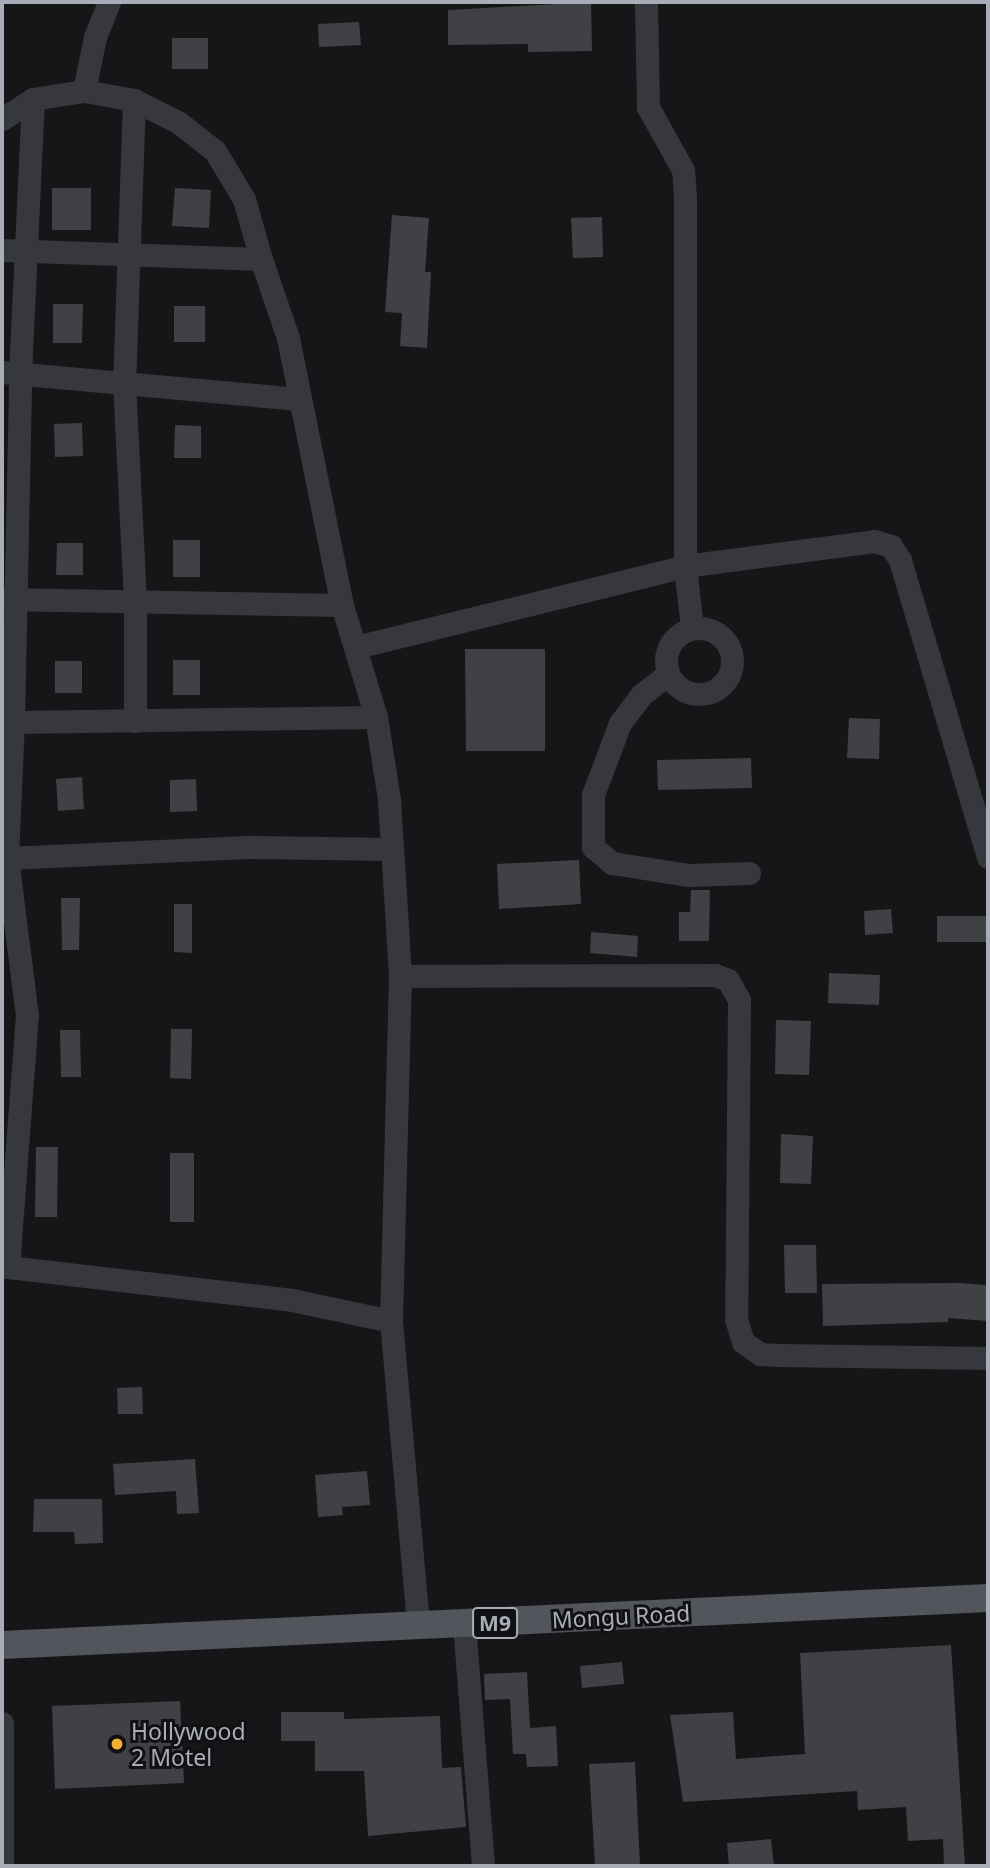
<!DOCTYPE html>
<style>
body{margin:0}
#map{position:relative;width:990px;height:1868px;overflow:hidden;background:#161618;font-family:"Noto Sans",sans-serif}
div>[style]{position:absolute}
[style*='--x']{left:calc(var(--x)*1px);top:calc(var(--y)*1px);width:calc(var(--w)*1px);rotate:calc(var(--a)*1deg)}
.building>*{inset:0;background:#404145}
.minor>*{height:23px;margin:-11.5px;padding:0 11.5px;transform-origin:11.5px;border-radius:11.5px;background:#37383d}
.minor>.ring{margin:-11.5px;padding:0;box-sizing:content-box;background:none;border:23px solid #37383d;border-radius:50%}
.major>*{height:28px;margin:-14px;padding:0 14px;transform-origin:14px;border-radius:14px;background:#53555c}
.dots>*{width:19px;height:19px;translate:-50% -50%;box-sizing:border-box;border:4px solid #111113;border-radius:50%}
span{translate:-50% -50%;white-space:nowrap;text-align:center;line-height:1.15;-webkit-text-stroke:6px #111113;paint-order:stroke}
.shield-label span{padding:2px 5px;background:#111113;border:2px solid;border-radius:5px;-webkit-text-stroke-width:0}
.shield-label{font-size:21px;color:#a8adb8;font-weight:700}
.street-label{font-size:23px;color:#a8adb8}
.poi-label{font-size:23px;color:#a8adb8}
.left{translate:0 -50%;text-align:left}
.frame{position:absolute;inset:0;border:4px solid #a8adb8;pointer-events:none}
</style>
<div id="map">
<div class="building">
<div style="clip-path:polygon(591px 2px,592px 51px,528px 52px,528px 44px,448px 45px,448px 10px)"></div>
<div style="clip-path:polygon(359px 22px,361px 45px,319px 47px,318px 24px)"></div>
<div style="clip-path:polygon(172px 38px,208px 38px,208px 69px,172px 69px)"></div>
<div style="clip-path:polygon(52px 188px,91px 188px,91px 230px,52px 230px)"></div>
<div style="clip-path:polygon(175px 188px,211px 190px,209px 228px,172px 226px)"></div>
<div style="clip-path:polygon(392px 215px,429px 218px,425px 272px,431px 272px,427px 348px,400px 346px,402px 313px,385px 312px)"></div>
<div style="clip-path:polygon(602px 217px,603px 257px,573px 258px,571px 218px)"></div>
<div style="clip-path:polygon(53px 304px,83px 304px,82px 343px,53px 343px)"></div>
<div style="clip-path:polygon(174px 306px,205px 306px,205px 342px,174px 342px)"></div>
<div style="clip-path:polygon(82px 423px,83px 456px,55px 457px,54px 424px)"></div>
<div style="clip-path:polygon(175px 425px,201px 426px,201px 458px,174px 458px)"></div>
<div style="clip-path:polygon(173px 540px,200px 540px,200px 577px,173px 577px)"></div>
<div style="clip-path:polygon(57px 543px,83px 543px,83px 575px,56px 575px)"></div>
<div style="clip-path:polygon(465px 649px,545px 649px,545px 751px,466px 751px)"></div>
<div style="clip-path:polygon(173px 660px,200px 660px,200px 695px,173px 695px)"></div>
<div style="clip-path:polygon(55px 661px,82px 661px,82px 693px,55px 693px)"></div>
<div style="clip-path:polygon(849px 718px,880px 719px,879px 759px,847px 758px)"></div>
<div style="clip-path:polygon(751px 758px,752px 788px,658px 790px,657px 760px)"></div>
<div style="clip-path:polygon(82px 777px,84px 809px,58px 811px,56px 779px)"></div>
<div style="clip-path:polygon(196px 779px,197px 811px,170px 812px,170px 780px)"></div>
<div style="clip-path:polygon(579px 860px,581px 904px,499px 909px,497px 864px)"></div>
<div style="clip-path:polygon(691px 890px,710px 890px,709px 941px,679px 941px,679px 912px,690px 912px)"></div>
<div style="clip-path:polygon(61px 898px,80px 898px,79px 950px,62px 950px)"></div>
<div style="clip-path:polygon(174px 904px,192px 904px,192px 953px,174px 952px)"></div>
<div style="clip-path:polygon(891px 909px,893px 933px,865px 935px,864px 911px)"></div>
<div style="clip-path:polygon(937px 916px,988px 916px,988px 942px,937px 942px)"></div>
<div style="clip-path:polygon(591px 932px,638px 936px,637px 957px,590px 953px)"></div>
<div style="clip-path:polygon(829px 973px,880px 975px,879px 1005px,828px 1003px)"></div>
<div style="clip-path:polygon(776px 1020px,811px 1021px,809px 1075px,775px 1074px)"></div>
<div style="clip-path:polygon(171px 1029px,192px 1029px,191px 1079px,170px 1078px)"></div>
<div style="clip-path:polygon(60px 1030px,80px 1030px,81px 1077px,61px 1077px)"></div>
<div style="clip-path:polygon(781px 1134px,813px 1136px,811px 1184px,780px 1183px)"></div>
<div style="clip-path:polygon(36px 1147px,58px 1147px,57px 1217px,35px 1217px)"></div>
<div style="clip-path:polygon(170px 1153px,194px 1153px,194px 1222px,170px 1222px)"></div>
<div style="clip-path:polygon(784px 1245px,816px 1245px,817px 1293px,785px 1293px)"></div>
<div style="clip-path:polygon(959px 1283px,988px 1285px,988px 1321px,948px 1318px,948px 1322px,823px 1326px,822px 1284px)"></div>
<div style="clip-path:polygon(142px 1387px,143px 1414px,118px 1414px,117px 1388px)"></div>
<div style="clip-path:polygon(195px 1459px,199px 1513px,177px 1514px,176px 1491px,115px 1495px,113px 1464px)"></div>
<div style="clip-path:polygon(367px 1471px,370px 1505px,342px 1507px,343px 1515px,318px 1517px,315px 1475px)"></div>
<div style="clip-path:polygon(34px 1499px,102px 1499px,103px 1543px,75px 1544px,74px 1532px,33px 1532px)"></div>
<div style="clip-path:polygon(951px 1645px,965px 1866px,944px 1866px,943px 1839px,908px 1841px,906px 1807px,858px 1810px,857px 1791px,683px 1802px,670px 1715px,733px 1712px,736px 1759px,805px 1754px,800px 1653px)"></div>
<div style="clip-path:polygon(622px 1662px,624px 1684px,582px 1688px,580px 1666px)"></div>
<div style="clip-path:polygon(527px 1672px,530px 1728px,556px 1726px,558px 1766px,527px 1767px,526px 1754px,513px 1754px,510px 1699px,485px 1700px,484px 1674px)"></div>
<div style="clip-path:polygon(180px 1701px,184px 1783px,55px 1789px,52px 1706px)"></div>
<div style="clip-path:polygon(281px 1712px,344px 1712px,344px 1719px,440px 1716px,442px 1768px,461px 1767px,466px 1827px,368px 1836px,364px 1771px,315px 1771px,315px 1741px,281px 1741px)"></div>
<div style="clip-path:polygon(635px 1762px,640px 1866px,595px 1866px,589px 1764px)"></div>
<div style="clip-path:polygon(771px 1839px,774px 1866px,729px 1866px,727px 1843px)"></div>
</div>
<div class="minor">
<div style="--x:84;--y:91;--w:51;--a:10.2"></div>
<div style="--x:134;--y:100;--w:49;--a:26.6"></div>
<div style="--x:178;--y:122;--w:47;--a:38.1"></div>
<div style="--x:215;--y:151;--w:56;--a:58.9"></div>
<div style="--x:244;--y:199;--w:62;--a:74.2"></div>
<div style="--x:134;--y:100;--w:283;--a:92"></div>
<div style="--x:124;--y:383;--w:216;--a:87.1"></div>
<div style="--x:135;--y:599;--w:122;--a:90"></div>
<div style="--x:2;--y:119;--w:37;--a:-33"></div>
<div style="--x:33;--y:99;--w:52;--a:-8.9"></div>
<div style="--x:84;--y:91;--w:55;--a:-78.5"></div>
<div style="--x:95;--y:37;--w:38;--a:-68"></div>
<div style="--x:2;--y:250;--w:259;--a:2"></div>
<div style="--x:261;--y:259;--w:83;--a:71.1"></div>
<div style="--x:288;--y:338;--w:272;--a:78.6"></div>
<div style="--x:342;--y:605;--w:117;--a:73.1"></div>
<div style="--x:376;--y:717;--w:83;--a:81"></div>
<div style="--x:389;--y:799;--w:177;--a:86.4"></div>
<div style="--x:400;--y:976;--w:345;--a:91.5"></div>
<div style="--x:391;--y:1321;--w:305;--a:84.9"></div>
<div style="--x:2;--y:372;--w:298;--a:5.2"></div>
<div style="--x:2;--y:599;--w:340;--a:1"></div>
<div style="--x:692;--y:628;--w:62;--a:-96.4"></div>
<div style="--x:685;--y:566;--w:191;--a:-7.5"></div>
<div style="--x:874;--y:541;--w:18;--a:16"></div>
<div style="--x:891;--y:546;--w:17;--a:57"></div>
<div style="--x:900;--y:560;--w:310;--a:73.5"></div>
<div class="ring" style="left:666px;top:628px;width:43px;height:43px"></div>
<div style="--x:356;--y:647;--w:339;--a:-13.8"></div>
<div style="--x:685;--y:566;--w:369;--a:-90"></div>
<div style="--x:685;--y:197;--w:27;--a:-94"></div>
<div style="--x:683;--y:170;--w:72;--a:-119.1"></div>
<div style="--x:648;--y:107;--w:105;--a:-91.1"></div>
<div style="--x:668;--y:674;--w:33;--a:142"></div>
<div style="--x:642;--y:694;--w:36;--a:127"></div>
<div style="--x:620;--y:723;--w:77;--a:110.6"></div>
<div style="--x:593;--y:795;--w:52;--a:90"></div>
<div style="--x:593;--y:847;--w:25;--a:40"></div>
<div style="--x:612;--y:863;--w:78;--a:8.9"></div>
<div style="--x:689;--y:875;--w:60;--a:-1.9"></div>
<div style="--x:13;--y:722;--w:363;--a:-0.8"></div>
<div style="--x:2;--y:858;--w:5;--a:0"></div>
<div style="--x:7;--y:858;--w:136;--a:-87.5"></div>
<div style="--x:13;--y:722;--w:348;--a:-88.8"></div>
<div style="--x:20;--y:374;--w:275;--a:-87.3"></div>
<div style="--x:400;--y:976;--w:315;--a:-0.2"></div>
<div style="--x:715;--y:975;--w:14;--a:21"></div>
<div style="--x:728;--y:980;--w:23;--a:61"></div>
<div style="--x:739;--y:1000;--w:319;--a:90.5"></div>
<div style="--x:736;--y:1319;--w:24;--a:73"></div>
<div style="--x:743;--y:1342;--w:21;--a:35"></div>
<div style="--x:760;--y:1354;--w:19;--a:3"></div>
<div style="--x:779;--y:1355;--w:209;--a:0.8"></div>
<div style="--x:2;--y:1265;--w:6;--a:18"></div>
<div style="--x:8;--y:1267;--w:252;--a:-85.7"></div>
<div style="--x:27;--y:1016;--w:159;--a:-97.2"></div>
<div style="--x:7;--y:858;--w:246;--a:-2.6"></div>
<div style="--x:253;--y:847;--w:139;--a:0.8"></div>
<div style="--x:8;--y:1267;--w:286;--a:6.6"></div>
<div style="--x:292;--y:1300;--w:101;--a:12"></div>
<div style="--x:464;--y:1624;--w:243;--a:85.5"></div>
<div style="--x:2;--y:1723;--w:143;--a:90"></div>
</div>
<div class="major">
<div style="--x:2;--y:1645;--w:987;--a:-2.73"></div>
</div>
<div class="dots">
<div style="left:117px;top:1744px;background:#f2b134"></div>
</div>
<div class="shield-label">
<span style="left:495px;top:1623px">M9</span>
</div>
<div class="street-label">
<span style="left:621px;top:1616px;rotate:-3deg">Mongu Road</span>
</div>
<div class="poi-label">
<span class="left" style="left:131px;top:1744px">Hollywood<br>2 Motel</span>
</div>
<div class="frame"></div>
</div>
